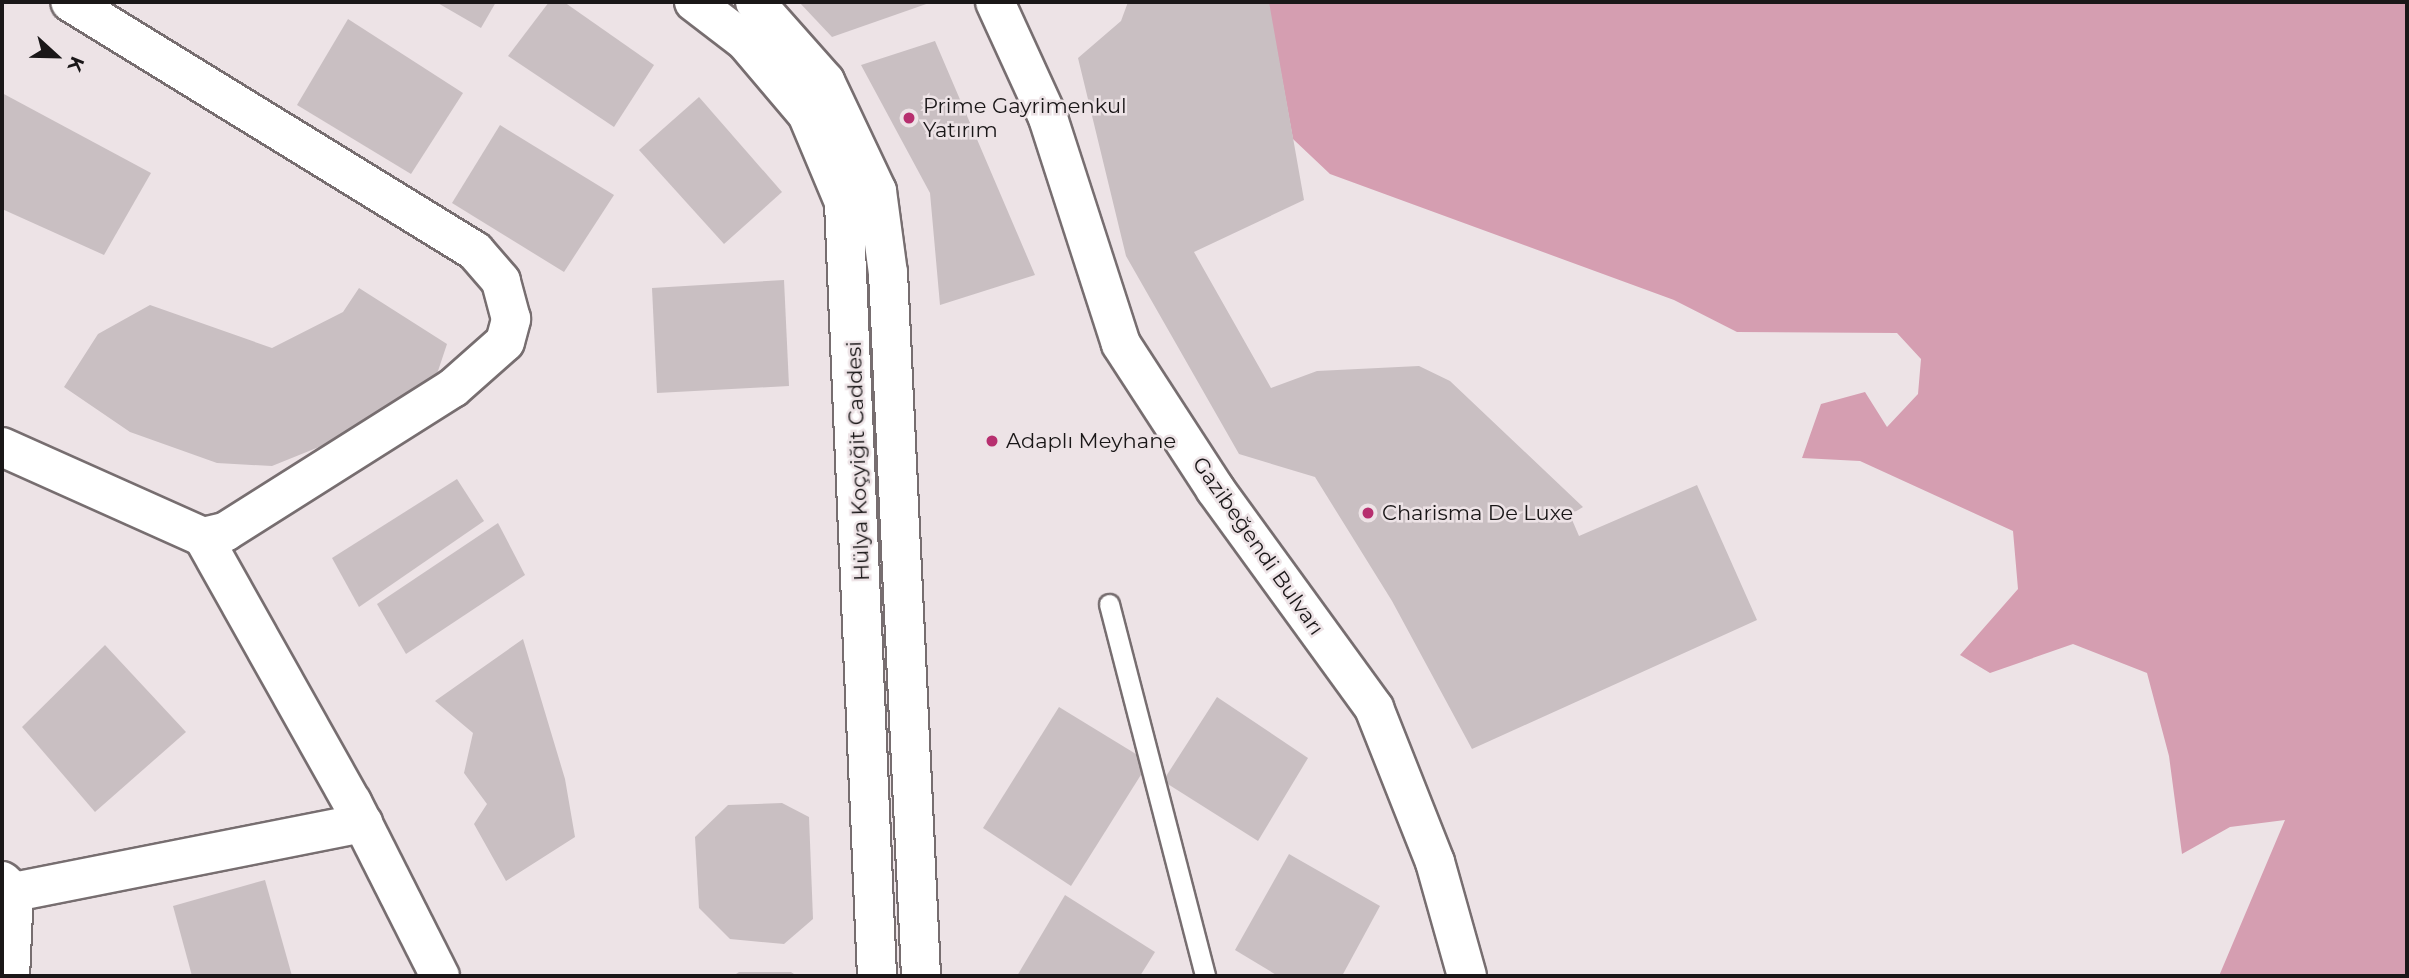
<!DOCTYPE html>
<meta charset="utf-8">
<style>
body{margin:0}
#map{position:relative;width:2409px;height:978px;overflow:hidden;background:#ede3e6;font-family:Montserrat,sans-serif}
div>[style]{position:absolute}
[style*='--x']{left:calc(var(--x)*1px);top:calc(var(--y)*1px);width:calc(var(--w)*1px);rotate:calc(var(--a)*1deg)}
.water>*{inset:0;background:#d59eb1}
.building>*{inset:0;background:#c9bfc2}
.roads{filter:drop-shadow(2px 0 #776e70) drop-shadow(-2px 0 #776e70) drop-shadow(0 2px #776e70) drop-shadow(0 -2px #776e70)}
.service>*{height:19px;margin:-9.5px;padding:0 9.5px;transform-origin:9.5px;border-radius:9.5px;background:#fff}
.minor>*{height:38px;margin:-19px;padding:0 19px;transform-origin:19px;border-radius:19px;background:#fff}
.tertiary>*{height:38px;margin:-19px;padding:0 19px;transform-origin:19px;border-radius:19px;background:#fff}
.secondary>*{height:38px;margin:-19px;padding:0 19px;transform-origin:19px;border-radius:19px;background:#fff}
.dots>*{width:19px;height:19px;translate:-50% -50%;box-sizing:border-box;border:4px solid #ede3e6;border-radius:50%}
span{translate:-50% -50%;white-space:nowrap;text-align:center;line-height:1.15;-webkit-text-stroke:5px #ede3e6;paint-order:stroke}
.poi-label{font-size:21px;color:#1a1718}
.left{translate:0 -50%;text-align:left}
.street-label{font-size:21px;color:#1a1718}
.frame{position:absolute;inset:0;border:4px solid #1a1718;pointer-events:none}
.north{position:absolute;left:21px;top:21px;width:70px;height:70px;-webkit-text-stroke:5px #ede3e6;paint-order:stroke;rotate:112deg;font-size:19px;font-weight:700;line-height:28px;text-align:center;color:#1a1718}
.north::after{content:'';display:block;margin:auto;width:24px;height:32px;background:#1a1718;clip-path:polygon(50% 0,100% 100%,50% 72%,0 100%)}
</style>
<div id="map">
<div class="water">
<div style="clip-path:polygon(1268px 2px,2407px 2px,2407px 976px,2219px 976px,2285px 820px,2230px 827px,2182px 854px,2169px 756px,2147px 673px,2073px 644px,1990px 673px,1960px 655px,2018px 589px,2013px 531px,1860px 461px,1802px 458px,1821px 404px,1865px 392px,1887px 427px,1918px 394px,1921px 359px,1897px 333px,1737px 332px,1674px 300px,1330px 174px,1293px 139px)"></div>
</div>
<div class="building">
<div style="clip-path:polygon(436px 2px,496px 2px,481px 28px)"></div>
<div style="clip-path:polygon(549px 2px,564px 2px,654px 65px,614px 127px,508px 56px)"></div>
<div style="clip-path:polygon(799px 2px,932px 2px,832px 37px)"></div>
<div style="clip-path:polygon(1128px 2px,1269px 2px,1304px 200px,1194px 252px,1271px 388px,1317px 371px,1419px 366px,1450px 381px,1583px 507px,1570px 515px,1579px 536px,1697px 485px,1757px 620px,1472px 749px,1392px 601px,1315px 477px,1239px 454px,1126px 256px,1078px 58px,1121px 21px)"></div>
<div style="clip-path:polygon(348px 19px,463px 93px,411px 174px,297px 105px)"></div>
<div style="clip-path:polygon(935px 41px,1035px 275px,940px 305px,930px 193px,861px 65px)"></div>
<div style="clip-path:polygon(2px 93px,151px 173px,104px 255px,2px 209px)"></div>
<div style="clip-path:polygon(699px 97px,782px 192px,724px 244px,639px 150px)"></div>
<div style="clip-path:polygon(500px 125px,614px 195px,564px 272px,452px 203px)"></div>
<div style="clip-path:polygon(784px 280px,789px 386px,657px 393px,652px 288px)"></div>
<div style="clip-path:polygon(359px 288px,447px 344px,434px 383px,361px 430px,272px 466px,217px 463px,130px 432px,64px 387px,98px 334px,150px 305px,272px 348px,343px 312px)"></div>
<div style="clip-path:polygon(457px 479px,484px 521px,359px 607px,332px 558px)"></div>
<div style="clip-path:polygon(498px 523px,525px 575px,406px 654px,377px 604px)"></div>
<div style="clip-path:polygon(523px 639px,565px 779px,575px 837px,506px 881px,474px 824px,487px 804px,464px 773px,473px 733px,435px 701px)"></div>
<div style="clip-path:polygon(105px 645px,186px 732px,95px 812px,22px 727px)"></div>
<div style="clip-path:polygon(1217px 697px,1308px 758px,1258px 841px,1163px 781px)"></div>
<div style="clip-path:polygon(1059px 707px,1149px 762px,1071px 886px,983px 828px)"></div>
<div style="clip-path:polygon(782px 803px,809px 817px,813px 919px,784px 944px,730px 939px,699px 908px,695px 837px,728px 805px)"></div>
<div style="clip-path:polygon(1289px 854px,1380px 906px,1342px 976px,1278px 976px,1235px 950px)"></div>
<div style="clip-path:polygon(265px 880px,292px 976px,192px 976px,173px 906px)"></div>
<div style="clip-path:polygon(1065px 895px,1155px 952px,1140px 976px,1017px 976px)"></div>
<div style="clip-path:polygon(739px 972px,791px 972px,797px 976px,733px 976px)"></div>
</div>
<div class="roads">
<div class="service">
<div style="--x:1109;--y:604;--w:384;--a:75.5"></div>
</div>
<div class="minor">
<div style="--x:2;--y:447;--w:220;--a:24.1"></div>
<div style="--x:203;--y:537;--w:23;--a:-13"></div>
<div style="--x:225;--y:532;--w:270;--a:-32.3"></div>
<div style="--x:453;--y:388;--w:69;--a:-41.5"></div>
<div style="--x:505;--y:342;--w:24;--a:-75"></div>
<div style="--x:511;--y:319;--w:39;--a:-105"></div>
<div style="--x:501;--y:281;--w:40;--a:-131"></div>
<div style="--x:475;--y:251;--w:475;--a:-148.4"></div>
<div style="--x:203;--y:537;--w:304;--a:60.7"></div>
<div style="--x:352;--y:802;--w:195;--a:63.2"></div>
<div style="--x:2;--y:881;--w:16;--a:43"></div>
<div style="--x:14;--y:892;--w:356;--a:-11.2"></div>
<div style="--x:10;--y:976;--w:84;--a:-87.3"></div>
</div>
<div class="tertiary">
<div style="--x:995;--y:2;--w:128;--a:65.4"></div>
<div style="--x:1048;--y:118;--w:237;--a:72.1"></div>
<div style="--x:1121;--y:344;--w:173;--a:57"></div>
<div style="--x:1215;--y:489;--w:271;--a:54"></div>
<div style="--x:1374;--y:708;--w:166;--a:68.4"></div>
<div style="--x:1435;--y:862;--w:118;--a:74.3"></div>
</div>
<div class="secondary">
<div style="--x:694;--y:2;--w:64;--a:37.4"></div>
<div style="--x:745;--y:41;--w:96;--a:49.7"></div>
<div style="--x:807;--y:114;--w:95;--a:67.2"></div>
<div style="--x:844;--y:202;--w:775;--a:87.56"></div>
<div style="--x:755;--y:2;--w:106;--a:48.5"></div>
<div style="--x:825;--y:81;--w:122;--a:64.7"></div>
<div style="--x:877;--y:191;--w:83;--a:82.4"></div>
<div style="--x:888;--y:273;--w:704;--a:87.31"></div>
</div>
</div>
<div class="dots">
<div style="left:909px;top:118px;background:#b72f6f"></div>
<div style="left:992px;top:441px;background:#b72f6f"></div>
<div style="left:1368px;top:513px;background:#b72f6f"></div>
</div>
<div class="poi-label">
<span class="left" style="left:923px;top:118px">Prime Gayrimenkul<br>Yatırım</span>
<span class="left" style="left:1006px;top:441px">Adaplı Meyhane</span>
<span class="left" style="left:1382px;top:513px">Charisma De Luxe</span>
</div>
<div class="street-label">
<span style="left:858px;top:461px;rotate:-92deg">Hülya Koçyiğit Caddesi</span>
<span style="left:1258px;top:546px;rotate:55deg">Gazibeğendi Bulvarı</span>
</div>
<div class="frame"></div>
<div class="north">K</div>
</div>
